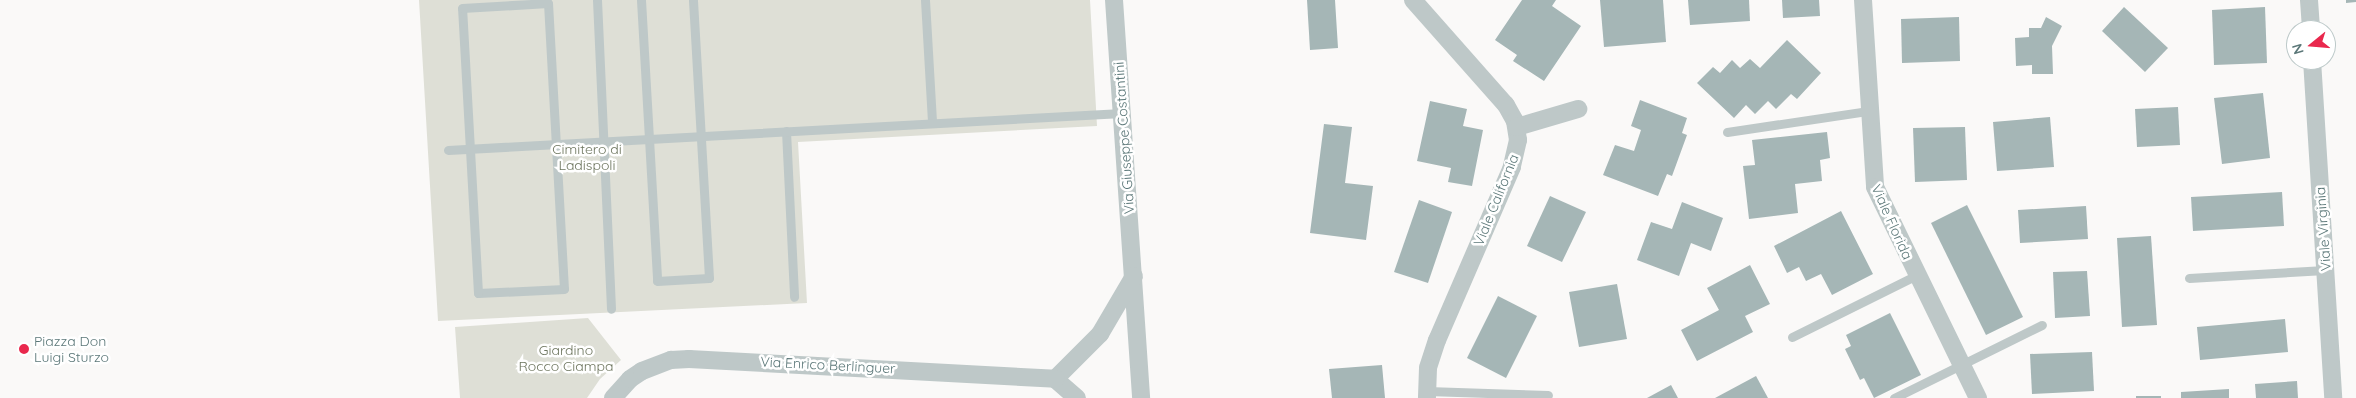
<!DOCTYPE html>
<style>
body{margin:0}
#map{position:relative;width:2356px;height:398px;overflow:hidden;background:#faf9f8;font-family:Quicksand,sans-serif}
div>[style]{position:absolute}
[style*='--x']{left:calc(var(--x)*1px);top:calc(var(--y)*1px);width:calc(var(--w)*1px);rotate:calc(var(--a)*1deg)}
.green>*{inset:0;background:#dedfd6}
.building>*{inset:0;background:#a5b6b6}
.service>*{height:9px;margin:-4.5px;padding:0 4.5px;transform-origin:4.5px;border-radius:4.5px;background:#bec8c8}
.minor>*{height:18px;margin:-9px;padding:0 9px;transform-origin:9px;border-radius:9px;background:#bec8c8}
.dots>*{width:14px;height:14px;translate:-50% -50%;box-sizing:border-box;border:2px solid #fff;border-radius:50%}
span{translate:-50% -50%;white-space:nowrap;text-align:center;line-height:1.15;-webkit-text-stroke:5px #fff;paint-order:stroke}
.street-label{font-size:14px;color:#5b7778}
.park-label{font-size:14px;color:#6d755e}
.poi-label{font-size:14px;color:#5b7778}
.left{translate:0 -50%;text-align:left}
.north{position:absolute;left:2286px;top:20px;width:50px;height:50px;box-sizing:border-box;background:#fff;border:1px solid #bdc9c9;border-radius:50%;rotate:253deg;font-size:14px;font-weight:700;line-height:20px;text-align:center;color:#5b7778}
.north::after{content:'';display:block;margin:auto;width:18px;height:22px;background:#e9284d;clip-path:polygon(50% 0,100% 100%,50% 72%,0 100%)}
</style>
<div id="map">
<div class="green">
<div style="clip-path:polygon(419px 0,1090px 0,1097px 126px,798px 142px,807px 303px,438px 321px)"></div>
<div style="clip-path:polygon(588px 318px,621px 360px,600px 379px,587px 398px,460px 398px,455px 327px)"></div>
</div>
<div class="building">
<div style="clip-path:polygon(1307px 0,1335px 0,1338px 48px,1310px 50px)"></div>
<div style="clip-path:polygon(1522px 0,1556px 0,1552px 6px,1581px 26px,1544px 81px,1513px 61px,1517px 55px,1495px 40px)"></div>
<div style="clip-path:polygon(1600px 0,1663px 0,1666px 42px,1604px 47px)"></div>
<div style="clip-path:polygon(1688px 0,1749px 0,1750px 21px,1690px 25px)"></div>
<div style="clip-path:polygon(1782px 0,1819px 0,1820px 16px,1783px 18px)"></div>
<div style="clip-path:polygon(2346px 0,2356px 0,2356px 2px,2346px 3px)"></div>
<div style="clip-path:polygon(2124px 7px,2168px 48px,2145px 72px,2102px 31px)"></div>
<div style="clip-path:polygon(2265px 7px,2267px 63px,2214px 65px,2212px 10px)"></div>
<div style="clip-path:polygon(1959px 17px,1960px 61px,1902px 63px,1901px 19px)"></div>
<div style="clip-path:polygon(2046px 17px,2062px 26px,2052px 46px,2053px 74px,2032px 74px,2032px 65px,2016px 66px,2015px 38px,2029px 37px,2029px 28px,2041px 28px)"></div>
<div style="clip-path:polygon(1787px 40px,1821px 73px,1797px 99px,1791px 94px,1776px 109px,1768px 101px,1755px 114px,1746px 105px,1734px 118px,1697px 83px,1713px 67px,1720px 73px,1732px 60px,1740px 68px,1750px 59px,1760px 68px)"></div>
<div style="clip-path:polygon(2263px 93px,2270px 158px,2222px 164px,2214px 98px)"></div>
<div style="clip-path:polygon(1640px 100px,1687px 118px,1682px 133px,1687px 135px,1672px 176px,1667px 174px,1658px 196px,1603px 175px,1615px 145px,1634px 151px,1641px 130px,1631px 126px)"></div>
<div style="clip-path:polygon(1430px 101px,1467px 109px,1463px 126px,1483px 130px,1472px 186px,1448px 182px,1451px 168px,1417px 161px)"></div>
<div style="clip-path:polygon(2178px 107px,2180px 145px,2137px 147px,2135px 109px)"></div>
<div style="clip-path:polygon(2050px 117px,2054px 167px,1997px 171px,1993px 122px)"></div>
<div style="clip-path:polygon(1324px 124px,1352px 127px,1345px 183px,1373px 186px,1366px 240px,1310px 233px)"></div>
<div style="clip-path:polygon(1965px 127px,1967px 180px,1915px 182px,1913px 128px)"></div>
<div style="clip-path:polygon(1827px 132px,1830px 158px,1820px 160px,1822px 181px,1795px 184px,1798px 213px,1749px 219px,1743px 166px,1755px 165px,1752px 140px)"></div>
<div style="clip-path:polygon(2282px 192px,2284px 226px,2193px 231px,2191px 197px)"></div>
<div style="clip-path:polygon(1550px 196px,1586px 212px,1562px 262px,1527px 246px)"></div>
<div style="clip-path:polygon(1419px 200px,1452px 212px,1428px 283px,1394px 272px)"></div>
<div style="clip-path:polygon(1682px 202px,1723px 218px,1711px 251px,1691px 243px,1679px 276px,1637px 260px,1651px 222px,1672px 229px)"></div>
<div style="clip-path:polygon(1967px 205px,2023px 317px,1986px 335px,1931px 223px)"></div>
<div style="clip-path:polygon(2086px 206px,2088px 239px,2020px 243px,2018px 210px)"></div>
<div style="clip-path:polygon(1841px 211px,1873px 274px,1832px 295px,1821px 274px,1806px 281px,1799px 267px,1787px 273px,1774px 246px)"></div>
<div style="clip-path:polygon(2151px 236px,2157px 325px,2122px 327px,2117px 238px)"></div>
<div style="clip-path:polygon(1750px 265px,1770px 304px,1745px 316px,1753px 332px,1697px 361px,1681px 330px,1719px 310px,1707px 288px)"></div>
<div style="clip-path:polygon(2087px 271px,2090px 316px,2055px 318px,2053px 272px)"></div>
<div style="clip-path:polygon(1617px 284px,1627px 339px,1579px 347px,1569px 292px)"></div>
<div style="clip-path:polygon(1498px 296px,1537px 316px,1506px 378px,1467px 358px)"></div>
<div style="clip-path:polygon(1890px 313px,1921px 375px,1874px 398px,1864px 378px,1860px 380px,1845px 349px,1851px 346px,1846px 335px)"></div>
<div style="clip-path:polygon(2285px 319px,2288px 352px,2200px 360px,2197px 327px)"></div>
<div style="clip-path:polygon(2092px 352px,2094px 391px,2032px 394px,2030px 354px)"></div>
<div style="clip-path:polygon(1382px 365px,1385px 398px,1332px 398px,1329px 369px)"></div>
<div style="clip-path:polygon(1756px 376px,1768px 398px,1715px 398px)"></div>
<div style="clip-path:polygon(2297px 381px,2298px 398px,2256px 398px,2255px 384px)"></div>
<div style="clip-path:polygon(1671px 385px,1678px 398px,1647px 398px)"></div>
<div style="clip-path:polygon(2229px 389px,2229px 398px,2181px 398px,2181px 392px)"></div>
<div style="clip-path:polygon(2136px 396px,2161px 396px,2161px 398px,2136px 398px)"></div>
</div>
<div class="service">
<div style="--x:597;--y:0;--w:309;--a:87.4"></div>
<div style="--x:641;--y:0;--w:281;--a:86.7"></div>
<div style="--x:657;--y:281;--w:52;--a:-3.3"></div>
<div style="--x:709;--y:278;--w:278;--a:-93.3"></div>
<div style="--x:925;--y:0;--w:123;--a:86.7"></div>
<div style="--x:548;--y:3;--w:286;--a:86.8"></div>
<div style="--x:564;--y:289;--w:86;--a:177.3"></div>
<div style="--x:478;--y:293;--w:285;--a:-93.2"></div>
<div style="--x:462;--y:8;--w:86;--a:-3.3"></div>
<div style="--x:786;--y:131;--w:166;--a:87.2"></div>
<div style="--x:1727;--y:132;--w:143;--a:-8.5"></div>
<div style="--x:448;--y:150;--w:675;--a:-3.14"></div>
<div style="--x:2189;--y:278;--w:136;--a:-3.4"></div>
<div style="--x:1792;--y:337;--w:140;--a:-26.4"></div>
<div style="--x:1427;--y:391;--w:121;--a:1.9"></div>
<div style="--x:1894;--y:398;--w:165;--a:-26.3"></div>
</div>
<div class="minor">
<div style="--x:1114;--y:0;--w:399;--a:86.1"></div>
<div style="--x:1413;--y:0;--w:140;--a:48.5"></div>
<div style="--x:1506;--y:105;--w:18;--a:61"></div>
<div style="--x:1515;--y:121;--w:19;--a:81"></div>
<div style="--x:1518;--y:140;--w:28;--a:103"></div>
<div style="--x:1512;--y:167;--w:189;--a:113.4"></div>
<div style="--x:1437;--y:340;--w:29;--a:108"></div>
<div style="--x:1428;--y:368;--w:30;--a:92"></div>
<div style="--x:1863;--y:0;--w:187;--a:86.3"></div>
<div style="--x:1875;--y:187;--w:235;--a:64"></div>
<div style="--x:2309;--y:0;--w:30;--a:86"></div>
<div style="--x:2312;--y:60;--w:339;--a:86.4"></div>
<div style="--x:1517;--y:127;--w:64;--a:-16.4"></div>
<div style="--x:1055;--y:379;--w:64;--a:-45"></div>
<div style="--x:1100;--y:334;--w:67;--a:-59.6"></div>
<div style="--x:1055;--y:379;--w:29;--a:41"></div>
<div style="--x:613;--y:398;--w:25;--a:-48"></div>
<div style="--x:630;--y:379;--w:14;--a:-34"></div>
<div style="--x:642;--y:371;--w:31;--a:-21"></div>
<div style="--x:671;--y:360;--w:18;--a:-3"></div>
<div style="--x:689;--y:359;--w:367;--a:3.1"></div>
</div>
<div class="dots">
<div style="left:24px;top:349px;background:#e9284d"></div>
</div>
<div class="street-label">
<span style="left:1124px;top:138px;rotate:-94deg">Via Giuseppe Costantini</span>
<span style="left:1496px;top:200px;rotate:-68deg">Viale California</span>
<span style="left:1892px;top:222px;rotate:66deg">Viale Florida</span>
<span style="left:2323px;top:229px;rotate:-94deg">Viale Virginia</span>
<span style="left:828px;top:365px;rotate:3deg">Via Enrico Berlinguer</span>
</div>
<div class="park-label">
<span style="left:587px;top:157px">Cimitero di<br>Ladispoli</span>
<span style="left:566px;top:358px">Giardino<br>Rocco Ciampa</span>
</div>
<div class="poi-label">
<span class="left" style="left:34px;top:349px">Piazza Don<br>Luigi Sturzo</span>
</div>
<div class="north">N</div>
</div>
